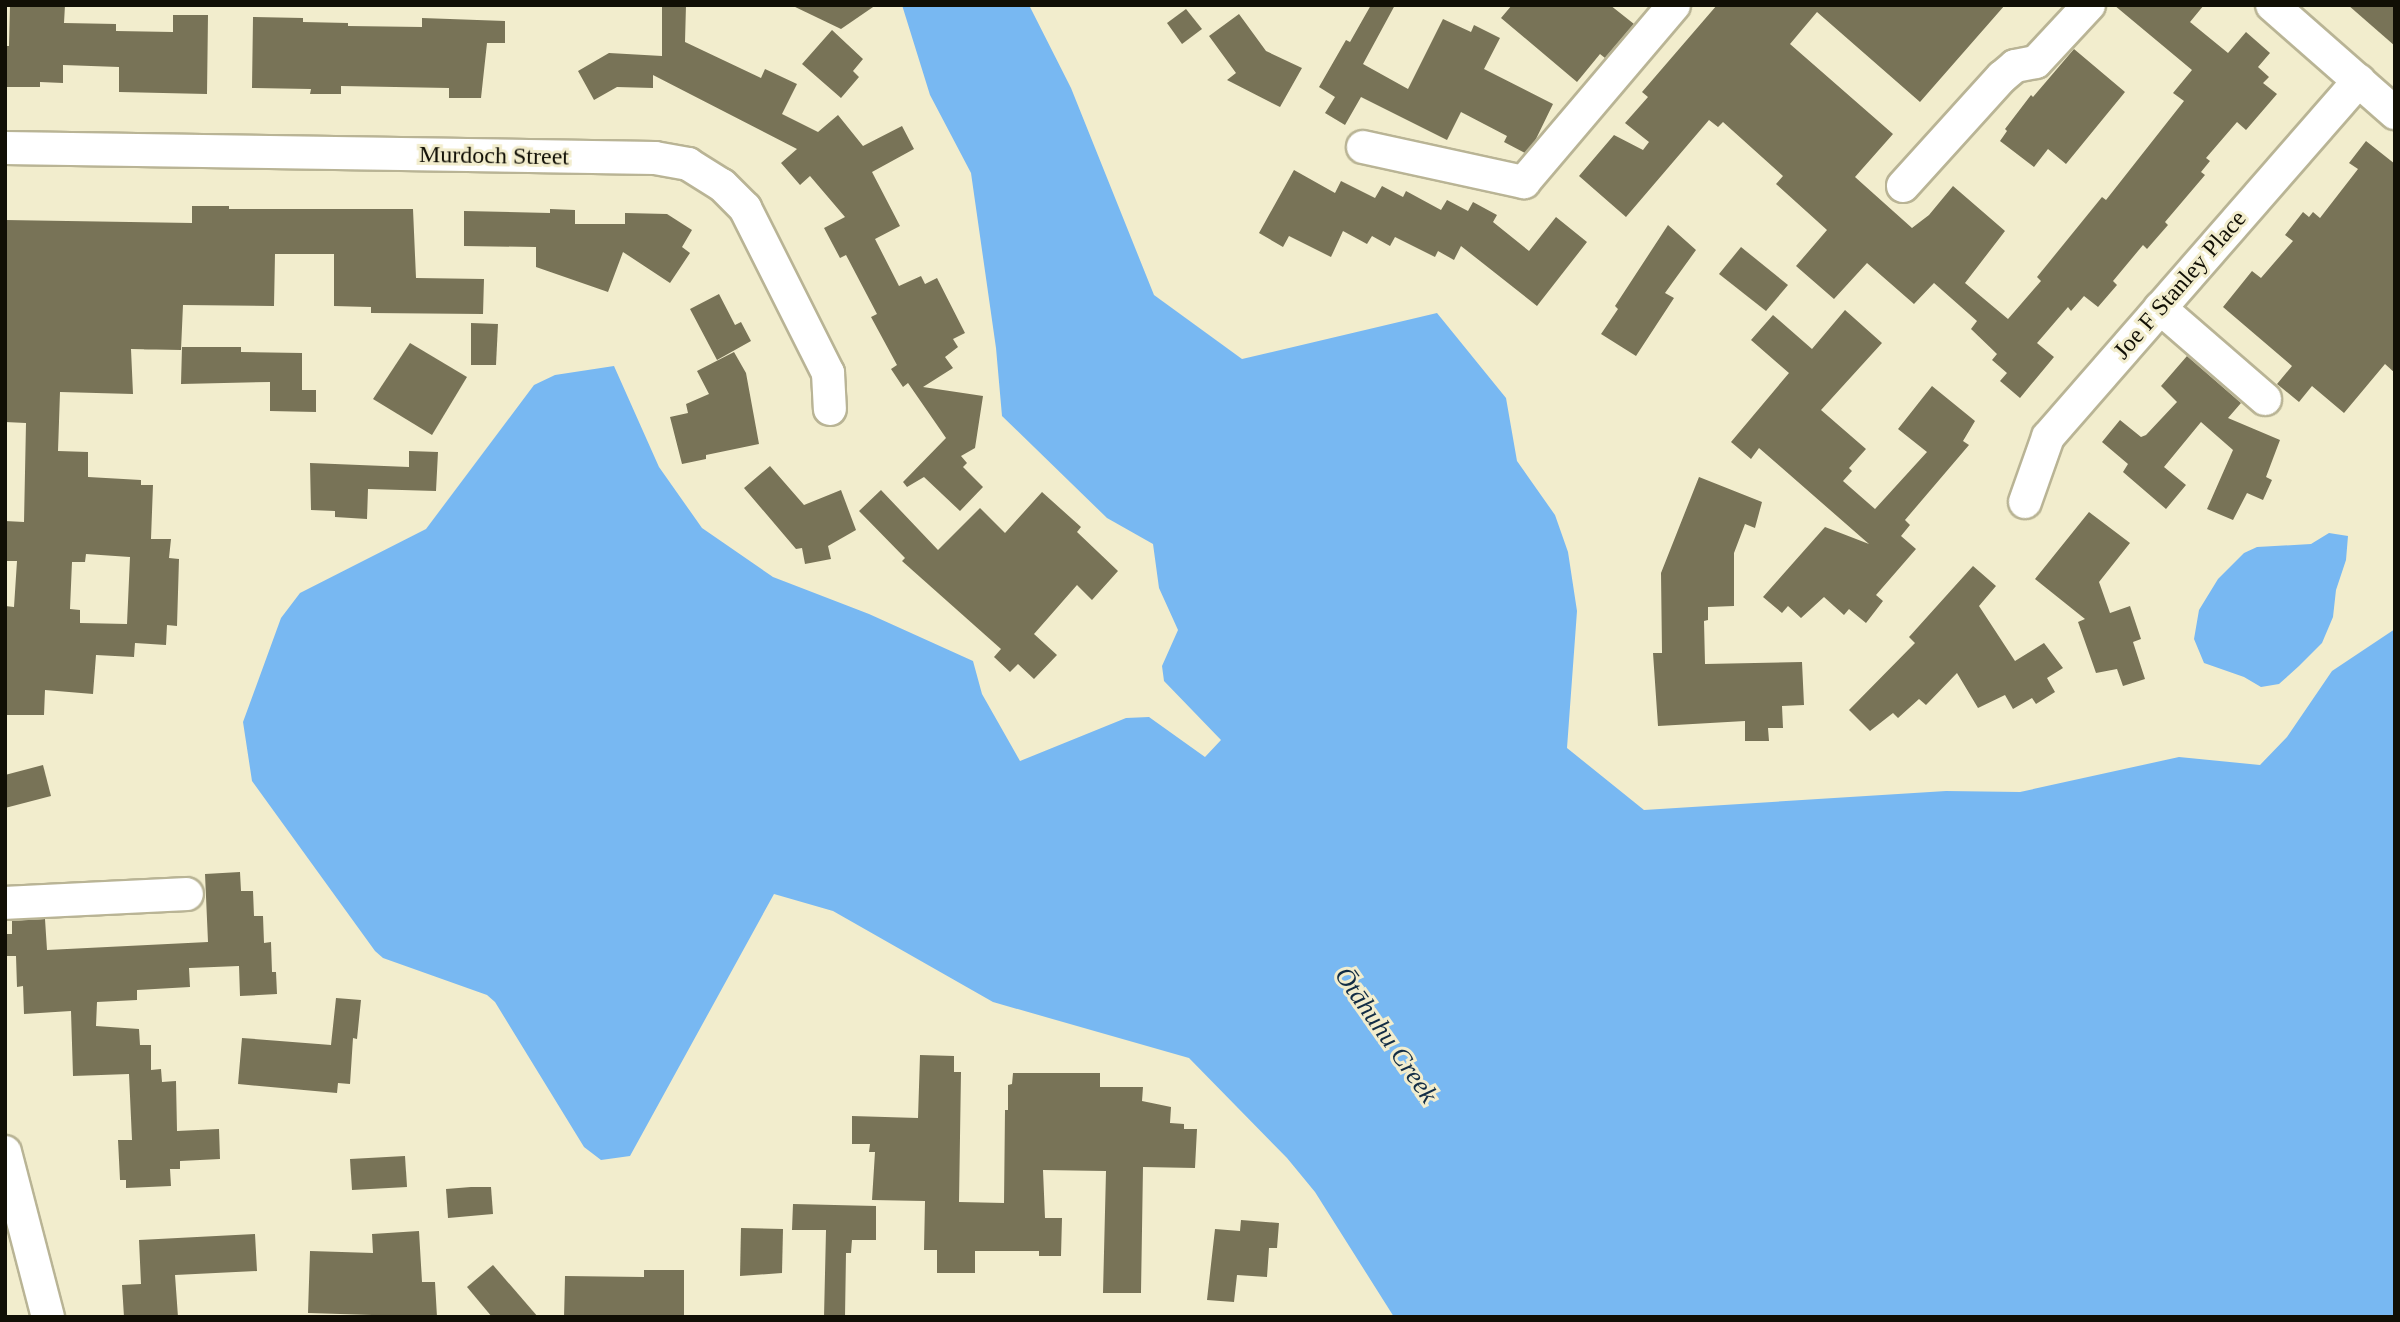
<!DOCTYPE html>
<meta charset="utf-8">
<style>
body{margin:0}
#map{position:relative;width:2400px;height:1322px;overflow:hidden;background:#f2edcd;font-family:"Times New Roman",serif}
div>[style]{position:absolute}
[style*='--x']{left:calc(var(--x)*1px);top:calc(var(--y)*1px);width:calc(var(--w)*1px);rotate:calc(var(--a)*1deg)}
.water>*{inset:0;background:#78b8f2}
.building>*{inset:0;background:#787357}
.roads{filter:drop-shadow(2px 0 #b9b495) drop-shadow(-2px 0 #b9b495) drop-shadow(0 2px #b9b495) drop-shadow(0 -2px #b9b495)}
.minor>*{height:32px;margin:-16px;padding:0 16px;transform-origin:16px;border-radius:16px;background:#fff}
span{translate:-50% -50%;white-space:nowrap;text-align:center;line-height:1.15;-webkit-text-stroke:6px #f2edcd;paint-order:stroke}
.street-label{font-size:24px;color:#110f05}
.water-label{font-size:26px;color:#122d45;font-style:italic}
.frame{position:absolute;inset:0;border:7px solid #110f05;pointer-events:none}
</style>
<div id="map">
<div class="water">
<div style="clip-path:polygon(902px 5px,1029px 5px,1071px 88px,1154px 295px,1242px 359px,1437px 313px,1506px 398px,1517px 461px,1555px 515px,1568px 552px,1577px 611px,1567px 748px,1644px 810px,1946px 791px,2020px 792px,2179px 757px,2260px 765px,2287px 737px,2332px 671px,2395px 629px,2395px 1317px,1394px 1317px,1315px 1192px,1287px 1158px,1189px 1058px,993px 1002px,833px 911px,774px 894px,630px 1156px,601px 1160px,584px 1147px,495px 1002px,487px 995px,383px 958px,375px 951px,252px 781px,243px 722px,281px 618px,300px 593px,426px 529px,534px 385px,555px 375px,614px 366px,659px 467px,702px 528px,773px 577px,869px 614px,973px 661px,982px 694px,1020px 761px,1126px 718px,1149px 717px,1205px 757px,1221px 740px,1164px 681px,1162px 666px,1178px 630px,1159px 588px,1153px 544px,1107px 518px,1002px 416px,996px 348px,971px 173px,930px 95px)"></div>
<div style="clip-path:polygon(2329px 533px,2348px 536px,2346px 560px,2336px 590px,2333px 617px,2322px 643px,2299px 666px,2279px 684px,2261px 687px,2244px 677px,2204px 663px,2194px 639px,2199px 610px,2218px 579px,2244px 553px,2257px 547px,2311px 544px)"></div>
</div>
<div class="building">
<div style="clip-path:polygon(10px 5px,65px 5px,64px 23px,116px 24px,116px 31px,173px 32px,173px 15px,208px 15px,207px 94px,119px 92px,119px 67px,63px 65px,63px 83px,40px 82px,40px 87px,7px 87px,5px 46px,9px 46px)"></div>
<div style="clip-path:polygon(662px 5px,686px 5px,685px 42px,761px 78px,765px 69px,797px 84px,782px 114px,818px 132px,838px 115px,863px 146px,902px 126px,914px 149px,872px 172px,900px 226px,875px 239px,899px 286px,921px 276px,925px 284px,937px 278px,965px 333px,953px 339px,958px 347px,945px 357px,953px 368px,923px 387px,983px 396px,975px 448px,961px 456px,967px 463px,963px 467px,983px 487px,960px 511px,924px 477px,907px 487px,903px 482px,946px 438px,908px 383px,903px 387px,891px 369px,897px 365px,871px 317px,877px 314px,846px 255px,840px 258px,824px 228px,845px 217px,810px 176px,800px 185px,781px 163px,797px 149px,653px 75px,653px 88px,617px 87px,594px 100px,578px 71px,609px 53px,662px 56px)"></div>
<div style="clip-path:polygon(791px 5px,876px 5px,841px 29px)"></div>
<div style="clip-path:polygon(1371px 5px,1395px 5px,1363px 64px,1408px 89px,1443px 19px,1471px 32px,1474px 25px,1500px 38px,1484px 69px,1553px 104px,1535px 141px,1525px 153px,1504px 142px,1507px 136px,1461px 112px,1447px 140px,1361px 97px,1345px 125px,1325px 113px,1335px 97px,1319px 87px,1346px 40px,1350px 42px)"></div>
<div style="clip-path:polygon(1512px 5px,1610px 5px,1634px 24px,1605px 58px,1600px 54px,1577px 82px,1501px 18px)"></div>
<div style="clip-path:polygon(1717px 5px,2005px 5px,1920px 102px,1817px 12px,1790px 44px,1893px 134px,1855px 177px,1912px 228px,1929px 215px,1953px 186px,2005px 231px,1965px 283px,2008px 319px,2041px 281px,2037px 277px,2102px 197px,2106px 200px,2184px 101px,2173px 93px,2192px 70px,2114px 5px,2204px 5px,2190px 22px,2228px 53px,2246px 32px,2270px 53px,2258px 67px,2269px 77px,2263px 83px,2277px 94px,2246px 130px,2237px 122px,2206px 158px,2210px 161px,2201px 172px,2205px 175px,2165px 222px,2168px 225px,2147px 249px,2143px 245px,2113px 281px,2117px 285px,2098px 307px,2084px 296px,2071px 311px,2068px 307px,2037px 343px,2054px 357px,2020px 398px,2000px 381px,2007px 373px,1992px 360px,1997px 354px,1971px 329px,1977px 321px,1934px 283px,1914px 304px,1867px 263px,1834px 299px,1796px 266px,1827px 230px,1776px 184px,1783px 176px,1723px 122px,1718px 127px,1709px 120px,1626px 217px,1579px 176px,1614px 135px,1643px 150px,1649px 142px,1625px 123px,1648px 97px,1642px 92px)"></div>
<div style="clip-path:polygon(2348px 5px,2395px 5px,2395px 46px)"></div>
<div style="clip-path:polygon(1186px 9px,1202px 29px,1182px 44px,1167px 23px)"></div>
<div style="clip-path:polygon(1239px 14px,1266px 51px,1302px 68px,1280px 107px,1227px 80px,1236px 73px,1209px 36px)"></div>
<div style="clip-path:polygon(253px 17px,303px 18px,303px 22px,348px 23px,348px 26px,422px 27px,422px 18px,505px 21px,505px 43px,487px 43px,481px 98px,449px 98px,449px 88px,341px 86px,341px 94px,310px 94px,311px 89px,252px 88px)"></div>
<div style="clip-path:polygon(832px 30px,863px 59px,853px 71px,859px 77px,841px 98px,802px 64px)"></div>
<div style="clip-path:polygon(2074px 49px,2125px 92px,2066px 164px,2048px 149px,2034px 167px,2000px 141px,2007px 131px,2005px 129px,2031px 95px,2033px 97px)"></div>
<div style="clip-path:polygon(2366px 141px,2395px 164px,2395px 373px,2385px 364px,2344px 413px,2312px 386px,2299px 402px,2277px 384px,2292px 366px,2223px 307px,2252px 271px,2261px 278px,2293px 241px,2285px 235px,2303px 212px,2309px 217px,2313px 212px,2320px 218px,2358px 169px,2349px 163px)"></div>
<div style="clip-path:polygon(1294px 170px,1335px 193px,1341px 181px,1375px 198px,1382px 186px,1403px 197px,1406px 191px,1441px 210px,1447px 200px,1468px 211px,1473px 202px,1497px 215px,1493px 222px,1529px 251px,1556px 217px,1587px 242px,1537px 306px,1461px 246px,1454px 260px,1438px 251px,1435px 257px,1395px 237px,1390px 246px,1372px 236px,1367px 244px,1343px 231px,1331px 257px,1289px 236px,1283px 247px,1259px 233px)"></div>
<div style="clip-path:polygon(evenodd,192px 206px,229px 206px,229px 209px,413px 209px,416px 278px,484px 279px,483px 314px,371px 313px,371px 307px,334px 306px,334px 254px,275px 254px,274px 306px,183px 305px,181px 350px,131px 349px,133px 394px,60px 392px,58px 451px,88px 452px,88px 477px,141px 480px,141px 485px,153px 485px,151px 539px,171px 539px,169px 558px,179px 559px,177px 626px,167px 625px,166px 645px,135px 643px,134px 657px,96px 655px,93px 694px,45px 690px,44px 715px,5px 715px,5px 606px,14px 607px,17px 561px,5px 561px,5px 521px,24px 522px,26px 423px,5px 422px,5px 220px,192px 223px,192px 206px,86px 554px,130px 557px,127px 624px,80px 623px,80px 610px,70px 609px,72px 562px,85px 562px,86px 554px)"></div>
<div style="clip-path:polygon(550px 209px,575px 210px,575px 224px,625px 224px,625px 213px,667px 214px,692px 230px,682px 247px,690px 253px,670px 283px,623px 252px,608px 292px,536px 267px,536px 247px,464px 246px,464px 211px,550px 213px)"></div>
<div style="clip-path:polygon(1668px 225px,1696px 250px,1665px 293px,1674px 298px,1636px 356px,1601px 334px,1618px 309px,1615px 306px)"></div>
<div style="clip-path:polygon(1741px 247px,1788px 285px,1766px 311px,1719px 274px)"></div>
<div style="clip-path:polygon(719px 294px,735px 325px,741px 322px,751px 341px,717px 360px,690px 309px)"></div>
<div style="clip-path:polygon(1845px 310px,1882px 343px,1821px 410px,1866px 449px,1849px 468px,1852px 471px,1843px 481px,1875px 509px,1927px 452px,1898px 429px,1932px 386px,1975px 421px,1963px 441px,1969px 445px,1905px 520px,1910px 525px,1901px 536px,1916px 549px,1876px 595px,1883px 601px,1866px 623px,1849px 609px,1844px 615px,1824px 597px,1801px 618px,1788px 606px,1782px 613px,1763px 597px,1825px 527px,1869px 544px,1759px 448px,1751px 459px,1731px 442px,1789px 373px,1751px 340px,1773px 315px,1812px 349px)"></div>
<div style="clip-path:polygon(471px 323px,498px 324px,496px 365px,471px 365px)"></div>
<div style="clip-path:polygon(410px 343px,467px 377px,432px 435px,373px 399px)"></div>
<div style="clip-path:polygon(182px 347px,241px 347px,241px 352px,302px 353px,302px 390px,316px 390px,316px 412px,270px 411px,270px 382px,181px 384px)"></div>
<div style="clip-path:polygon(734px 352px,746px 373px,759px 444px,706px 455px,706px 459px,682px 464px,670px 417px,688px 413px,686px 404px,709px 394px,697px 371px)"></div>
<div style="clip-path:polygon(2187px 356px,2241px 403px,2228px 418px,2280px 440px,2266px 477px,2272px 480px,2263px 500px,2247px 493px,2233px 520px,2207px 509px,2233px 450px,2201px 422px,2164px 467px,2186px 485px,2166px 509px,2123px 472px,2128px 464px,2102px 442px,2120px 420px,2141px 437px,2146px 435px,2177px 402px,2161px 386px)"></div>
<div style="clip-path:polygon(409px 451px,438px 452px,436px 491px,368px 489px,367px 519px,335px 517px,335px 511px,311px 510px,310px 463px,409px 467px)"></div>
<div style="clip-path:polygon(770px 466px,804px 505px,841px 490px,856px 530px,828px 546px,831px 559px,805px 564px,802px 548px,796px 549px,744px 488px)"></div>
<div style="clip-path:polygon(1699px 477px,1762px 502px,1755px 528px,1745px 524px,1734px 553px,1734px 606px,1708px 607px,1708px 620px,1704px 621px,1705px 664px,1802px 662px,1804px 705px,1782px 706px,1783px 728px,1768px 728px,1769px 741px,1745px 741px,1745px 721px,1658px 726px,1653px 653px,1662px 653px,1661px 573px)"></div>
<div style="clip-path:polygon(881px 490px,938px 550px,980px 508px,1005px 533px,1042px 492px,1081px 527px,1077px 532px,1118px 571px,1092px 600px,1077px 585px,1034px 634px,1057px 655px,1034px 679px,1018px 664px,1010px 672px,994px 657px,1001px 649px,902px 561px,905px 558px,859px 511px)"></div>
<div style="clip-path:polygon(2089px 512px,2130px 543px,2099px 582px,2110px 613px,2130px 606px,2141px 639px,2133px 642px,2145px 679px,2123px 686px,2117px 669px,2096px 673px,2078px 622px,2085px 619px,2035px 579px)"></div>
<div style="clip-path:polygon(1973px 566px,1996px 586px,1979px 606px,2015px 661px,2044px 643px,2063px 668px,2047px 678px,2055px 692px,2036px 704px,2032px 698px,2013px 709px,2005px 695px,1978px 708px,1957px 673px,1926px 705px,1919px 699px,1898px 718px,1893px 713px,1870px 731px,1849px 710px,1915px 643px,1909px 637px)"></div>
<div style="clip-path:polygon(43px 765px,51px 796px,5px 808px,5px 775px)"></div>
<div style="clip-path:polygon(240px 872px,241px 891px,253px 891px,254px 916px,263px 916px,264px 943px,271px 942px,272px 972px,276px 972px,277px 994px,240px 996px,239px 966px,189px 968px,190px 987px,137px 990px,137px 1000px,97px 1002px,96px 1026px,139px 1029px,140px 1045px,151px 1045px,151px 1070px,161px 1069px,162px 1082px,176px 1081px,177px 1131px,219px 1129px,220px 1159px,180px 1161px,180px 1169px,170px 1169px,171px 1186px,126px 1188px,126px 1180px,120px 1180px,118px 1140px,132px 1140px,129px 1074px,73px 1076px,71px 1011px,24px 1014px,23px 986px,17px 987px,16px 956px,7px 956px,7px 934px,12px 934px,12px 921px,45px 919px,47px 950px,208px 942px,205px 874px)"></div>
<div style="clip-path:polygon(336px 998px,361px 1000px,357px 1039px,353px 1038px,350px 1084px,338px 1083px,337px 1093px,238px 1084px,242px 1038px,331px 1045px)"></div>
<div style="clip-path:polygon(920px 1055px,954px 1056px,954px 1072px,961px 1072px,959px 1202px,1004px 1203px,1005px 1110px,1008px 1110px,1008px 1085px,1012px 1084px,1013px 1073px,1100px 1073px,1100px 1087px,1143px 1087px,1142px 1101px,1171px 1107px,1170px 1123px,1184px 1124px,1184px 1129px,1197px 1129px,1195px 1168px,1143px 1167px,1141px 1293px,1103px 1293px,1106px 1171px,1043px 1170px,1045px 1218px,1062px 1218px,1061px 1256px,1039px 1256px,1039px 1251px,975px 1251px,975px 1273px,937px 1273px,937px 1250px,924px 1250px,925px 1201px,872px 1200px,875px 1152px,869px 1152px,870px 1144px,852px 1144px,852px 1116px,918px 1118px)"></div>
<div style="clip-path:polygon(405px 1156px,407px 1187px,352px 1190px,350px 1159px)"></div>
<div style="clip-path:polygon(471px 1187px,491px 1187px,493px 1214px,448px 1218px,446px 1189px)"></div>
<div style="clip-path:polygon(793px 1204px,876px 1206px,876px 1240px,852px 1240px,851px 1253px,846px 1253px,845px 1317px,824px 1317px,826px 1230px,792px 1230px)"></div>
<div style="clip-path:polygon(1241px 1220px,1279px 1223px,1277px 1248px,1269px 1248px,1267px 1277px,1237px 1275px,1234px 1302px,1207px 1300px,1215px 1229px,1240px 1231px)"></div>
<div style="clip-path:polygon(741px 1228px,783px 1229px,782px 1273px,740px 1276px)"></div>
<div style="clip-path:polygon(419px 1231px,422px 1282px,435px 1282px,437px 1317px,308px 1313px,310px 1251px,373px 1253px,372px 1234px)"></div>
<div style="clip-path:polygon(255px 1234px,257px 1271px,175px 1275px,178px 1317px,124px 1317px,122px 1285px,141px 1284px,139px 1240px)"></div>
<div style="clip-path:polygon(493px 1265px,538px 1317px,492px 1317px,467px 1287px)"></div>
<div style="clip-path:polygon(644px 1270px,684px 1270px,684px 1317px,564px 1317px,565px 1276px,644px 1277px)"></div>
</div>
<div class="roads">
<div class="minor">
<div style="--x:2272;--y:5;--w:164;--a:41.3"></div>
<div style="--x:1363;--y:147;--w:165;--a:12.3"></div>
<div style="--x:1524;--y:182;--w:232;--a:-49.7"></div>
<div style="--x:5;--y:148;--w:650;--a:0.88"></div>
<div style="--x:655;--y:158;--w:34;--a:10"></div>
<div style="--x:688;--y:164;--w:40;--a:32"></div>
<div style="--x:722;--y:185;--w:33;--a:45"></div>
<div style="--x:745;--y:208;--w:185;--a:63.3"></div>
<div style="--x:828;--y:373;--w:36;--a:87"></div>
<div style="--x:1903;--y:186;--w:147;--a:-47.8"></div>
<div style="--x:2002;--y:77;--w:17;--a:-40"></div>
<div style="--x:2015;--y:66;--w:21;--a:-11"></div>
<div style="--x:2036;--y:62;--w:78;--a:-47.1"></div>
<div style="--x:2160;--y:308;--w:139;--a:40.9"></div>
<div style="--x:2025;--y:502;--w:69;--a:-70.5"></div>
<div style="--x:2048;--y:437;--w:473;--a:-48.9"></div>
<div style="--x:5;--y:903;--w:182;--a:-2.8"></div>
<div style="--x:5;--y:1152;--w:171;--a:75.4"></div>
</div>
</div>
<div class="street-label">
<span style="left:494px;top:156px;rotate:1deg">Murdoch Street</span>
<span style="left:2180px;top:285px;rotate:-49deg">Joe F Stanley Place</span>
</div>
<div class="water-label">
<span style="left:1386px;top:1035px;rotate:55deg">Ōtāhuhu Creek</span>
</div>
<div class="frame"></div>
</div>
